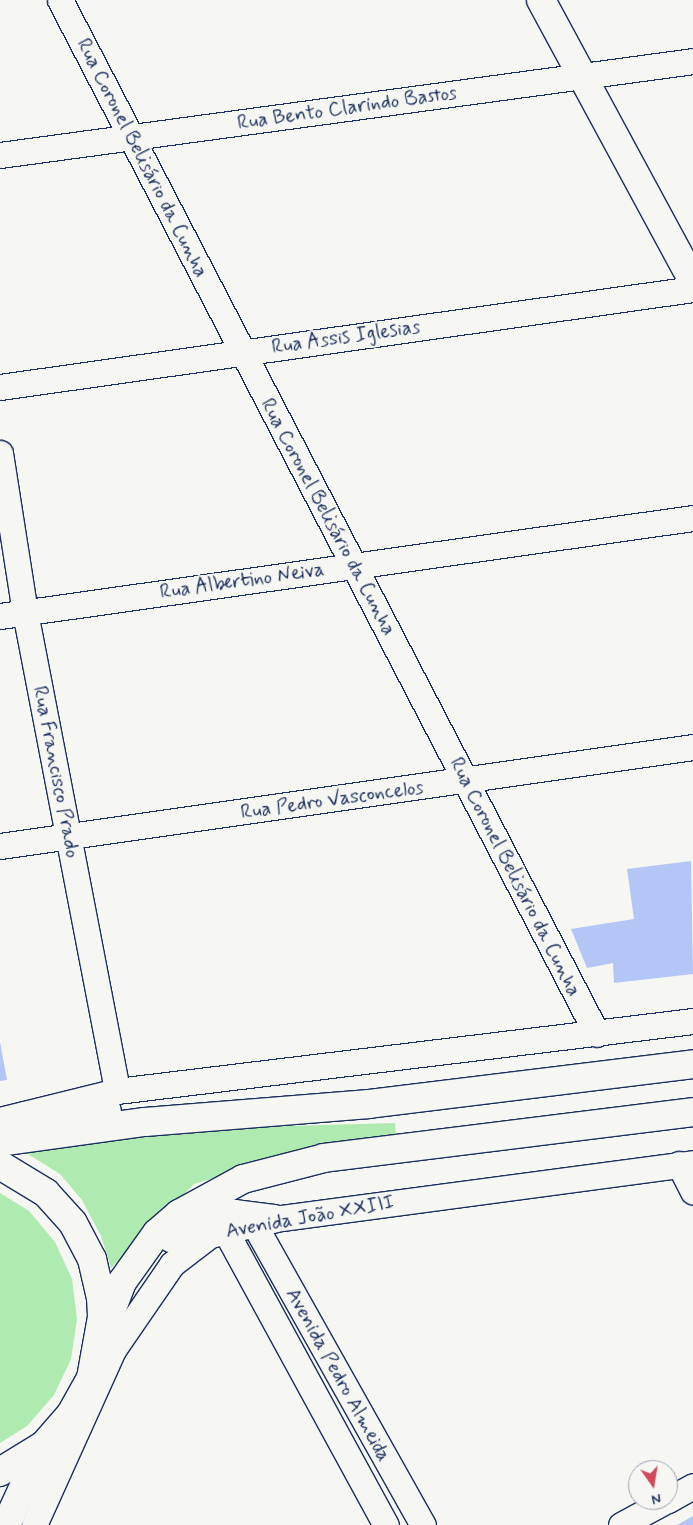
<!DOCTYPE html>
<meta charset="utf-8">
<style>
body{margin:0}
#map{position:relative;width:693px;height:1525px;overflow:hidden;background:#f6f6f2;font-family:Mynerve,sans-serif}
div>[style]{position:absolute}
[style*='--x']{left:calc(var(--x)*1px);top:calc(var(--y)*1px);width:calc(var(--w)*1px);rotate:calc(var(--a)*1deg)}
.green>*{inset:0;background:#afeab0}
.building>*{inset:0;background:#b4c6f6}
.roads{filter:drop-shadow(1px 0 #1b2f5e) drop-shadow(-1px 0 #1b2f5e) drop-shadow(0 1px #1b2f5e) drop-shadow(0 -1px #1b2f5e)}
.minor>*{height:25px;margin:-12.5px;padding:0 12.5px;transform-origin:12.5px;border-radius:12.5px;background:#f6f6f2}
.major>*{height:28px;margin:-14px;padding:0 14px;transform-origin:14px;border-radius:14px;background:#f6f6f2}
span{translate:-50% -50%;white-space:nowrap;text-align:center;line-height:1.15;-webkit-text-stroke:4px #f6f6f2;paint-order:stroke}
.street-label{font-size:20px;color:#1b2f5e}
.north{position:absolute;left:628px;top:1460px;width:50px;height:50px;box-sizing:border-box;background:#f6f6f2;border:1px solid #9ea6b7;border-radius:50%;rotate:167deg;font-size:14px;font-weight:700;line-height:20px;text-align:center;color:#1b2f5e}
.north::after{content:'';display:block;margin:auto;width:18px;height:22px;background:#d1495b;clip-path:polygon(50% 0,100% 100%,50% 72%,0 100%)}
</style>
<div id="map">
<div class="green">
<div style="clip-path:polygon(395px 1123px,396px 1135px,322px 1145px,194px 1184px,111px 1268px,101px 1236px,82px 1200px,60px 1174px,18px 1148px,143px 1130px)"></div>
<div style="clip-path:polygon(0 1193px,29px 1211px,55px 1242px,72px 1279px,77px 1319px,71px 1359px,54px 1395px,27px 1426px,0 1443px)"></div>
</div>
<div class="building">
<div style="clip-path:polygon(691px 861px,693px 974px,614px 983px,613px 963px,587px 968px,571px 929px,634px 919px,627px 869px)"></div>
<div style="clip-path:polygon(0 1042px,7px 1080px,0 1081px)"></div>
<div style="clip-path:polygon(693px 1516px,693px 1525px,677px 1525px)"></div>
</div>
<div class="roads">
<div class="minor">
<div style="--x:60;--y:0;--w:1165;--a:62.56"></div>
<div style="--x:0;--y:155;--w:699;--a:-7.72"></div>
<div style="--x:0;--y:387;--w:700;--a:-8.05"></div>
<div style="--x:0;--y:453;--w:161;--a:81.1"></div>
<div style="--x:25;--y:612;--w:488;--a:79.1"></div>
<div style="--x:0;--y:616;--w:700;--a:-8.05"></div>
<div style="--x:0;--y:846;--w:700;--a:-8.13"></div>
<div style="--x:0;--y:1120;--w:121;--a:-13.9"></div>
<div style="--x:117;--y:1091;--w:580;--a:-6.93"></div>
<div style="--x:679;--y:1164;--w:31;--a:63"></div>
<div style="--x:254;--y:1224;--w:345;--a:60.7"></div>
<div style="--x:225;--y:1230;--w:336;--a:61.4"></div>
<div style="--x:668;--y:1500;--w:29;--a:-29"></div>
<div style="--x:34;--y:1525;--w:192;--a:-65.7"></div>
<div style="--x:113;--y:1350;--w:104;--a:-55.5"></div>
<div style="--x:172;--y:1264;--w:48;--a:-37.3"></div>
<div style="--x:210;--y:1235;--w:66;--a:-14"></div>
<div style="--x:274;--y:1219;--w:423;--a:-7.6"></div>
<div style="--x:621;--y:1525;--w:52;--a:-28.5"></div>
</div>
<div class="major">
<div style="--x:541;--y:0;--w:319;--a:61.6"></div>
<div style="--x:25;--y:1116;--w:82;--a:-3.5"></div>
<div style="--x:0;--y:1142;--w:146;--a:-7.9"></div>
<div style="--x:145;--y:1122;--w:225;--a:-4.6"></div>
<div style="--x:369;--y:1104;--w:326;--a:-7"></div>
<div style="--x:0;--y:1165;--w:54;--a:31.3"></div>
<div style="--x:46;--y:1193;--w:40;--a:48"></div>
<div style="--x:73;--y:1223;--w:41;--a:62.2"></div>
<div style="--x:92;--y:1259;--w:39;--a:77"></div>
<div style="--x:101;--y:1297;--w:20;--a:87"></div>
<div style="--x:102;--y:1317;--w:62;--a:100.2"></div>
<div style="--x:91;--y:1378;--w:41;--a:119.1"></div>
<div style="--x:71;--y:1414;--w:41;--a:131.1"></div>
<div style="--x:44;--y:1445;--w:52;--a:148.5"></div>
<div style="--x:171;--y:1238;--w:36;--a:-28"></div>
<div style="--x:203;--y:1221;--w:32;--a:-13"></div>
<div style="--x:234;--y:1214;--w:40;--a:7.1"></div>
<div style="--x:101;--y:1337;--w:59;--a:-69.1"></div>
<div style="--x:122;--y:1282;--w:60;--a:-54.5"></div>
<div style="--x:157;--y:1233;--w:29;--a:-41"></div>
<div style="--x:179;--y:1214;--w:73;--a:-28.7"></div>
<div style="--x:243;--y:1179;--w:84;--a:-14.5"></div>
<div style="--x:324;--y:1158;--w:372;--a:-7.1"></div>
<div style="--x:6;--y:1525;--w:86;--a:-65.2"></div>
</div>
</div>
<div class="street-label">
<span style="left:347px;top:108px;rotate:-8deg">Rua Bento Clarindo Bastos</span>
<span style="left:142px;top:158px;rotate:63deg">Rua Coronel Belisário da Cunha</span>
<span style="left:346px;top:337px;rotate:-8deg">Rua Assis Iglesias</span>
<span style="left:328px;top:517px;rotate:62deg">Rua Coronel Belisário da Cunha</span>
<span style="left:242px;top:581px;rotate:-8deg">Rua Albertino Neiva</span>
<span style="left:56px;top:772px;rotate:79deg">Rua Francisco Prado</span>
<span style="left:332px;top:800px;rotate:-8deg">Rua Pedro Vasconcelos</span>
<span style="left:515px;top:877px;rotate:63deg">Rua Coronel Belisário da Cunha</span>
<span style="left:310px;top:1217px;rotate:-10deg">Avenida João XXIII</span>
<span style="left:338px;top:1375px;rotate:61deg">Avenida Pedro Almeida</span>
</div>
<div class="north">N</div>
</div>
